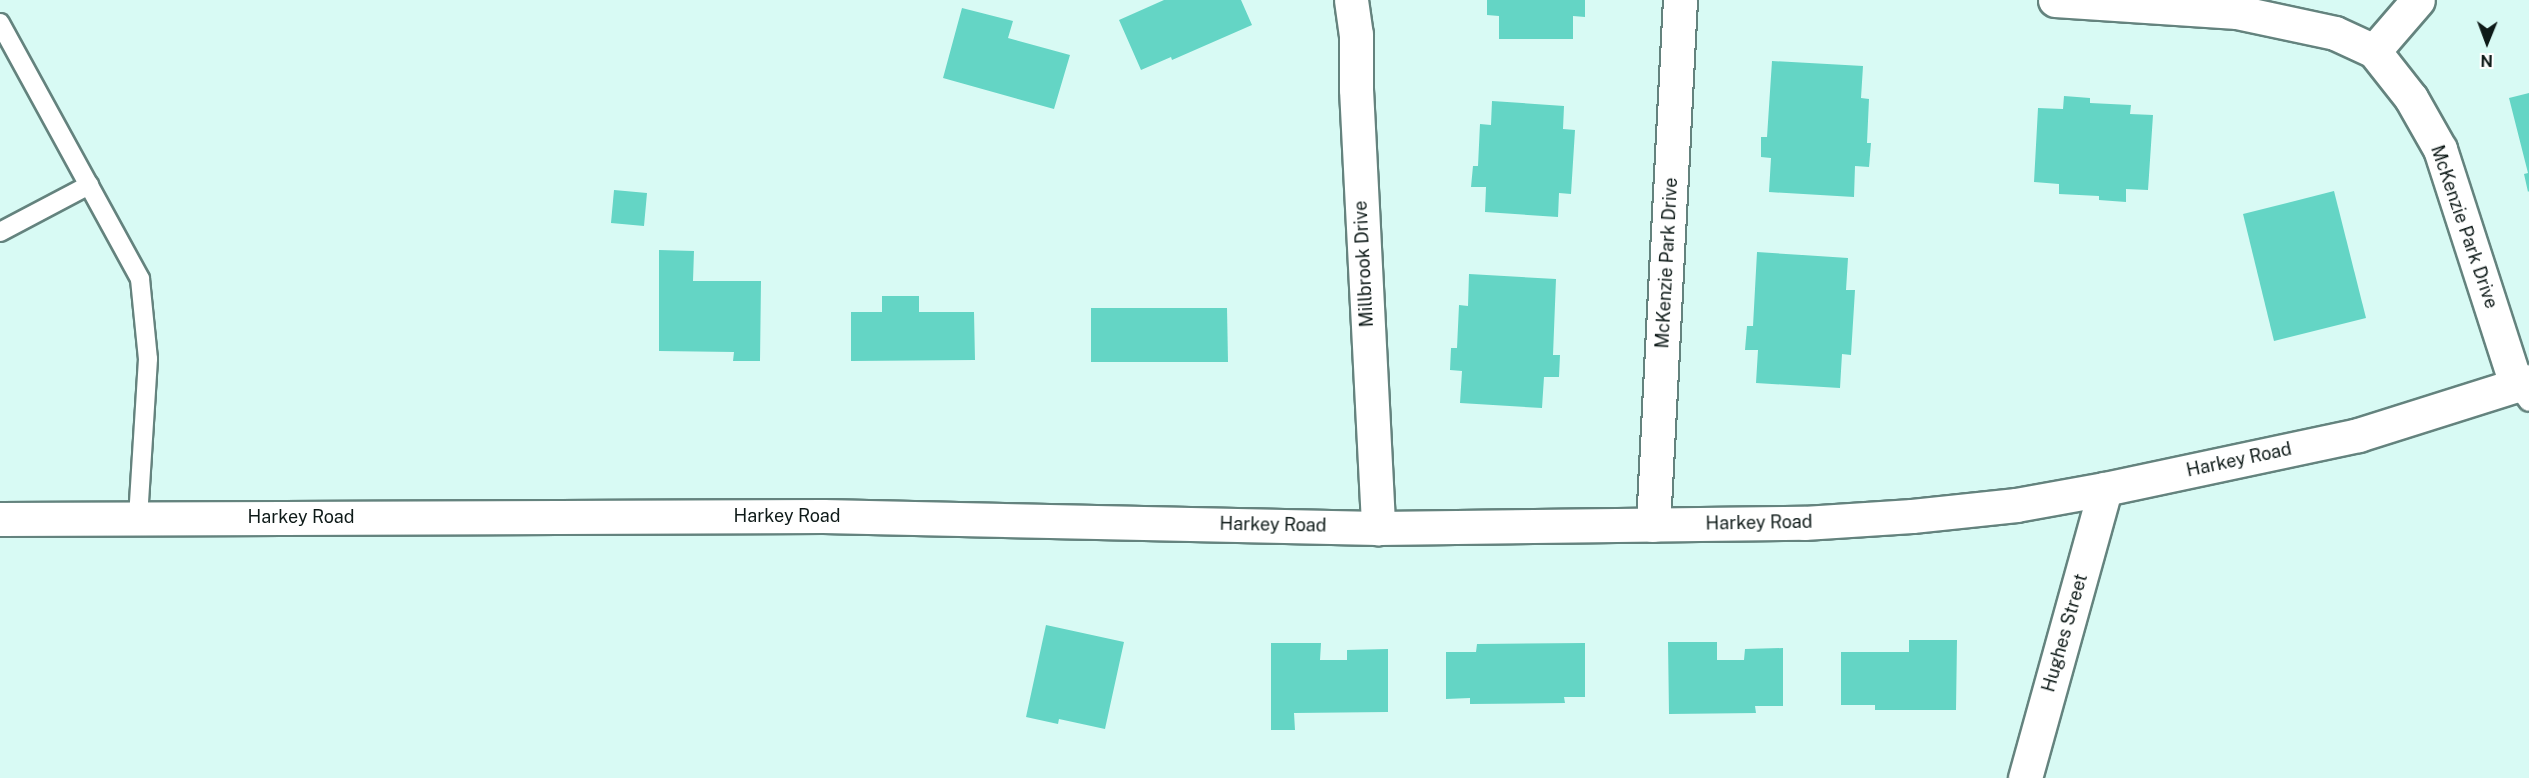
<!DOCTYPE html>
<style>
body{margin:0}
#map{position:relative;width:2529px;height:778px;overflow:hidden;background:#d8faf4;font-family:"Public Sans",sans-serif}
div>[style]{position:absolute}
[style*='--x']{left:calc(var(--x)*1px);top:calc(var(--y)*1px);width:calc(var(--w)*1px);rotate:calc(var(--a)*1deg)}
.building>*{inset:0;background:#64d5c5}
.roads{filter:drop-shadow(2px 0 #64837e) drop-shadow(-2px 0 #64837e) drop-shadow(0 2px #64837e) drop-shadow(0 -2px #64837e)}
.service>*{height:18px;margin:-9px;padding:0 9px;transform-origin:9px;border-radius:9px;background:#fff}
.minor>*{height:33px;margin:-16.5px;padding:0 16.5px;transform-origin:16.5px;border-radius:16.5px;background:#fff}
.tertiary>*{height:33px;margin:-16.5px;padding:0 16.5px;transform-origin:16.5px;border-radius:16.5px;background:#fff}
span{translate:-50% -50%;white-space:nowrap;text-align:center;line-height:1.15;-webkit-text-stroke:4.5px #fff;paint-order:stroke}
.street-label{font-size:18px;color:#0e1a18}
.north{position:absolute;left:2457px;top:12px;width:60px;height:60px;-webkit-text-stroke:4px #fff;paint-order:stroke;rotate:181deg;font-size:16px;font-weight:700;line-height:24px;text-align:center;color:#0e1a18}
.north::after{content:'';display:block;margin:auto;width:21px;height:27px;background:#0e1a18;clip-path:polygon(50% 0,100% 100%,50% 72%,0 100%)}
</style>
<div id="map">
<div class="building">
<div style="clip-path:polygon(1164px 0,1241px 0,1252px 25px,1172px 60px,1171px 57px,1141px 70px,1119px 20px)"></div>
<div style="clip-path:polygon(1487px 0,1585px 0,1585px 17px,1573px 16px,1573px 39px,1499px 39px,1499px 16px,1487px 15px)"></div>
<div style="clip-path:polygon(962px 8px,1013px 21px,1008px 38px,1070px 55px,1054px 109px,943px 78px)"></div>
<div style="clip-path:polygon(1772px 61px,1863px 66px,1861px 98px,1869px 99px,1867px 143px,1871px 143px,1869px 167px,1855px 166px,1854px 197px,1769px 192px,1771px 158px,1761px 157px,1761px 137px,1767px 137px)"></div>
<div style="clip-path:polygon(2529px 93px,2529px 191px,2528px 192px,2524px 174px,2528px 173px,2509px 98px)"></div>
<div style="clip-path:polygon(2064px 96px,2090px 98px,2090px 103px,2131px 105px,2130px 114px,2153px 115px,2148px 190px,2126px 189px,2126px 202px,2099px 200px,2099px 196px,2059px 194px,2059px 184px,2034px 182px,2038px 108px,2063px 109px)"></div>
<div style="clip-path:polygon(1492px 101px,1564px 106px,1563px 129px,1575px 130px,1571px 194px,1559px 193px,1558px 217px,1485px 212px,1486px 187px,1471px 187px,1473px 166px,1478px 166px,1480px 124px,1491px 125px)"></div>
<div style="clip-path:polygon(614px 190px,647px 193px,644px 226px,611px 223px)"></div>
<div style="clip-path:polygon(2334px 191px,2366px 318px,2274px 341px,2243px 214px)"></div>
<div style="clip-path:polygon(659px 250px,694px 251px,693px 281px,761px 281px,760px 361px,733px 361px,734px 352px,659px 351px)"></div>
<div style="clip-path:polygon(1757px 252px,1848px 258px,1846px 290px,1855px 290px,1851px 355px,1842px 354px,1840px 388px,1756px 383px,1758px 350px,1745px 350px,1747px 326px,1753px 326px)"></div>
<div style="clip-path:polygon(1469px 274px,1556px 279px,1553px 355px,1560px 355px,1559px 377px,1544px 377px,1542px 408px,1460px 403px,1462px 371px,1450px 370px,1451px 348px,1457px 348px,1459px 305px,1468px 306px)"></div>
<div style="clip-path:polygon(882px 296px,919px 296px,919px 312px,974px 312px,975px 360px,851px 361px,851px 312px,882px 312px)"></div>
<div style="clip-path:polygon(1091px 308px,1227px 308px,1228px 362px,1091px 362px)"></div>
<div style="clip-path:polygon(1046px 625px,1124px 642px,1105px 729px,1059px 719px,1058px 724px,1026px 717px)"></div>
<div style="clip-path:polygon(1909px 640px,1957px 640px,1956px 710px,1875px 710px,1875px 705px,1841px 705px,1841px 652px,1909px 652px)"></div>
<div style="clip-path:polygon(1668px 642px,1717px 642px,1717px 660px,1744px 660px,1745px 649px,1783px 648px,1783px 706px,1755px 706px,1756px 713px,1669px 714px)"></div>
<div style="clip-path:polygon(1271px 643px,1321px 643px,1320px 660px,1347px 660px,1347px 650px,1388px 649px,1388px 712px,1294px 713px,1295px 730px,1271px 730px)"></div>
<div style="clip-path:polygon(1585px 643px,1585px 697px,1564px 697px,1565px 703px,1470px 704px,1470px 698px,1446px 699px,1446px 652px,1476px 652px,1477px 644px)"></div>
</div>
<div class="roads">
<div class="service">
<div style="--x:0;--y:23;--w:292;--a:61.3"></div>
<div style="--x:140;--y:279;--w:80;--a:84.3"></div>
<div style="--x:148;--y:359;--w:159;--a:93.6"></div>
<div style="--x:0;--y:232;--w:101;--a:-27.8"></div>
<div style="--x:2516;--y:385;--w:21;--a:53"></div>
</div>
<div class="minor">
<div style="--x:1351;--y:0;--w:34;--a:82"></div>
<div style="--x:1356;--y:34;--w:55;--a:90"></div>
<div style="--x:1356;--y:89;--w:440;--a:87.1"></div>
<div style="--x:2055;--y:0;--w:182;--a:3.8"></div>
<div style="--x:2237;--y:12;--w:100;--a:12.1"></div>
<div style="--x:2335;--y:33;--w:43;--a:24.8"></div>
<div style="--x:2374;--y:51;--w:60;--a:51.8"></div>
<div style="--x:2411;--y:98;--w:59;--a:60.4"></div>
<div style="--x:2440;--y:149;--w:248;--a:72.1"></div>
<div style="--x:2374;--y:51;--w:67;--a:-49.2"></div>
<div style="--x:1653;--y:525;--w:526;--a:-87.06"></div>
<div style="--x:2025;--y:778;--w:300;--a:-74.5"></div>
</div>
<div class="tertiary">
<div style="--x:0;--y:519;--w:823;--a:-0.21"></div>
<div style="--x:823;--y:516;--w:555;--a:1.24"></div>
<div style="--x:1378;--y:528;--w:426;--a:-0.7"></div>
<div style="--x:1804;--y:523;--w:108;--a:-3.7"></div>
<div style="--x:1912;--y:516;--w:105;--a:-6"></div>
<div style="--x:2016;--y:505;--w:90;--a:-10.2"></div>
<div style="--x:2105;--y:489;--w:259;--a:-12"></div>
<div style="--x:2358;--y:435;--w:179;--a:-17.5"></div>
</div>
</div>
<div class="street-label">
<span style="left:2464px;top:227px;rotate:71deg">McKenzie Park Drive</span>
<span style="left:1667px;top:263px;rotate:-87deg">McKenzie Park Drive</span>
<span style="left:1364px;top:264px;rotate:-93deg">Millbrook Drive</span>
<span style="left:2239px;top:460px;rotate:-12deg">Harkey Road</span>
<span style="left:787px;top:516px">Harkey Road</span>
<span style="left:301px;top:517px">Harkey Road</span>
<span style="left:1759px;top:523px;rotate:-1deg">Harkey Road</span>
<span style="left:1273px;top:525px;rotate:1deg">Harkey Road</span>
<span style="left:2065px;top:633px;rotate:-74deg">Hughes Street</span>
</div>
<div class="north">N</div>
</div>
